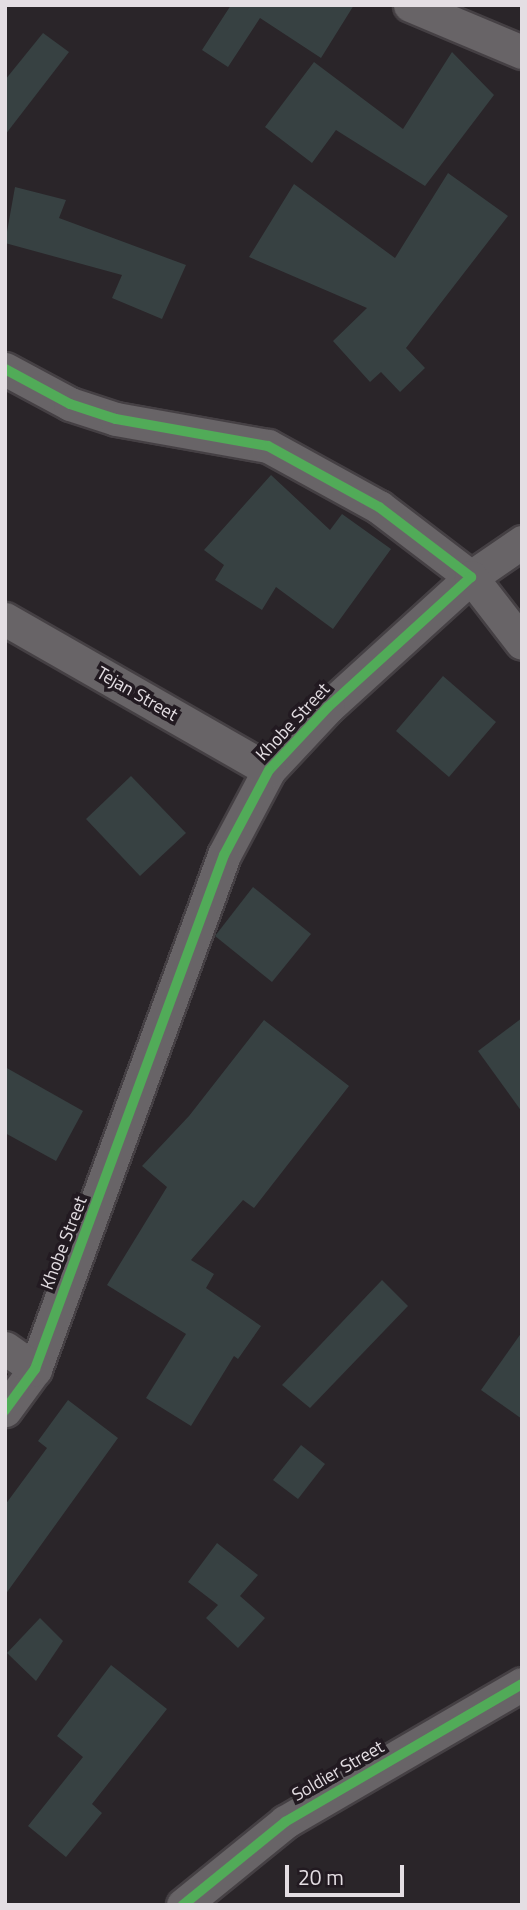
<!DOCTYPE html>
<style>
body{margin:0}
#map{position:relative;width:527px;height:1910px;overflow:hidden;background:#2a2529;font-family:"Titillium Web",sans-serif}
div>[style]{position:absolute}
[style*='--x']{left:calc(var(--x)*1px);top:calc(var(--y)*1px);width:calc(var(--w)*1px);rotate:calc(var(--a)*1deg)}
.building>*{inset:0;background:#374142}
.roads{filter:drop-shadow(2px 0 #454044) drop-shadow(-2px 0 #454044) drop-shadow(0 2px #454044) drop-shadow(0 -2px #454044)}
.street>*{height:33px;margin:-16.5px;padding:0 16.5px;transform-origin:16.5px;border-radius:16.5px;background:#686467}
.cycleway>*{height:10px;margin:-5px;padding:0 5px;transform-origin:5px;border-radius:5px;background:#51ab58}
span{translate:-50% -50%;white-space:nowrap;text-align:center;line-height:1.15;-webkit-text-stroke:7px #221a21;paint-order:stroke}
.street-label{font-size:18px;color:#e4dee3}
.frame{position:absolute;inset:0;border:7px solid #e4dee3;pointer-events:none}
.scale{position:absolute;left:285px;top:1865px;width:119px;height:32px;box-sizing:border-box;border:4px solid #e4dee3;border-top:0;padding-left:9px;font-size:21px;line-height:24px;white-space:nowrap;color:#e4dee3;-webkit-text-stroke:5px #221a21;paint-order:stroke}
</style>
<div id="map">
<div class="building">
<div style="clip-path:polygon(231px 5px,354px 5px,321px 58px,260px 18px,228px 67px,202px 50px)"></div>
<div style="clip-path:polygon(43px 33px,69px 52px,5px 135px,5px 80px)"></div>
<div style="clip-path:polygon(452px 52px,494px 95px,425px 186px,336px 130px,312px 163px,265px 127px,314px 62px,403px 129px)"></div>
<div style="clip-path:polygon(448px 173px,508px 216px,406px 348px,425px 368px,400px 392px,381px 372px,370px 382px,333px 341px,367px 308px,249px 257px,294px 184px,395px 258px)"></div>
<div style="clip-path:polygon(15px 187px,66px 200px,59px 218px,186px 265px,162px 319px,112px 298px,122px 275px,5px 243px)"></div>
<div style="clip-path:polygon(271px 475px,330px 530px,342px 514px,391px 549px,333px 629px,276px 587px,262px 610px,215px 580px,224px 565px,204px 550px)"></div>
<div style="clip-path:polygon(443px 676px,496px 722px,449px 777px,396px 731px)"></div>
<div style="clip-path:polygon(131px 776px,186px 833px,140px 876px,86px 819px)"></div>
<div style="clip-path:polygon(253px 887px,311px 934px,272px 982px,215px 936px)"></div>
<div style="clip-path:polygon(522px 1018px,522px 1112px,478px 1051px)"></div>
<div style="clip-path:polygon(264px 1020px,349px 1086px,254px 1208px,243px 1200px,191px 1260px,214px 1274px,206px 1288px,261px 1326px,238px 1359px,234px 1356px,191px 1426px,146px 1398px,186px 1334px,107px 1285px,167px 1187px,142px 1166px,189px 1116px)"></div>
<div style="clip-path:polygon(5px 1067px,83px 1111px,56px 1161px,5px 1133px)"></div>
<div style="clip-path:polygon(382px 1280px,408px 1306px,310px 1408px,282px 1385px)"></div>
<div style="clip-path:polygon(522px 1332px,522px 1419px,481px 1390px)"></div>
<div style="clip-path:polygon(68px 1400px,118px 1438px,5px 1595px,5px 1505px,47px 1448px,38px 1441px)"></div>
<div style="clip-path:polygon(301px 1445px,325px 1464px,298px 1499px,273px 1480px)"></div>
<div style="clip-path:polygon(217px 1543px,258px 1575px,240px 1596px,265px 1618px,238px 1648px,206px 1618px,218px 1605px,188px 1582px)"></div>
<div style="clip-path:polygon(40px 1618px,63px 1641px,36px 1681px,7px 1653px)"></div>
<div style="clip-path:polygon(111px 1665px,167px 1709px,92px 1804px,102px 1813px,66px 1857px,28px 1826px,83px 1757px,57px 1736px)"></div>
</div>
<div class="roads">
<div class="street">
<div style="--x:410;--y:5;--w:121;--a:22.8"></div>
<div style="--x:5;--y:369;--w:74;--a:28.3"></div>
<div style="--x:70;--y:404;--w:48;--a:18.1"></div>
<div style="--x:116;--y:419;--w:154;--a:10.1"></div>
<div style="--x:268;--y:446;--w:127;--a:28.8"></div>
<div style="--x:379;--y:507;--w:116;--a:37.3"></div>
<div style="--x:471;--y:577;--w:193;--a:137.7"></div>
<div style="--x:328;--y:707;--w:86;--a:133.1"></div>
<div style="--x:269;--y:770;--w:96;--a:117.9"></div>
<div style="--x:224;--y:855;--w:548;--a:110.19"></div>
<div style="--x:35;--y:1369;--w:51;--a:126.2"></div>
<div style="--x:522;--y:542;--w:62;--a:145.5"></div>
<div style="--x:471;--y:577;--w:83;--a:52.3"></div>
<div style="--x:5;--y:619;--w:304;--a:29.8"></div>
<div style="--x:5;--y:1348;--w:37;--a:35"></div>
<div style="--x:183;--y:1905;--w:132;--a:-39.1"></div>
<div style="--x:285;--y:1822;--w:274;--a:-30.2"></div>
</div>
</div>
<div class="cycleway">
<div style="--x:5;--y:369;--w:74;--a:28.3"></div>
<div style="--x:70;--y:404;--w:48;--a:18.1"></div>
<div style="--x:116;--y:419;--w:154;--a:10.1"></div>
<div style="--x:268;--y:446;--w:127;--a:28.8"></div>
<div style="--x:379;--y:507;--w:116;--a:37.3"></div>
<div style="--x:471;--y:577;--w:193;--a:137.7"></div>
<div style="--x:328;--y:707;--w:86;--a:133.1"></div>
<div style="--x:269;--y:770;--w:96;--a:117.9"></div>
<div style="--x:224;--y:855;--w:548;--a:110.19"></div>
<div style="--x:35;--y:1369;--w:51;--a:126.2"></div>
<div style="--x:183;--y:1905;--w:132;--a:-39.1"></div>
<div style="--x:285;--y:1822;--w:274;--a:-30.2"></div>
</div>
<div class="street-label">
<span style="left:137px;top:694px;rotate:30deg">Tejan Street</span>
<span style="left:293px;top:722px;rotate:-47deg">Khobe Street</span>
<span style="left:64px;top:1243px;rotate:-69deg">Khobe Street</span>
<span style="left:338px;top:1771px;rotate:-30deg">Soldier Street</span>
</div>
<div class="frame"></div>
<div class="scale">20 m</div>
</div>
